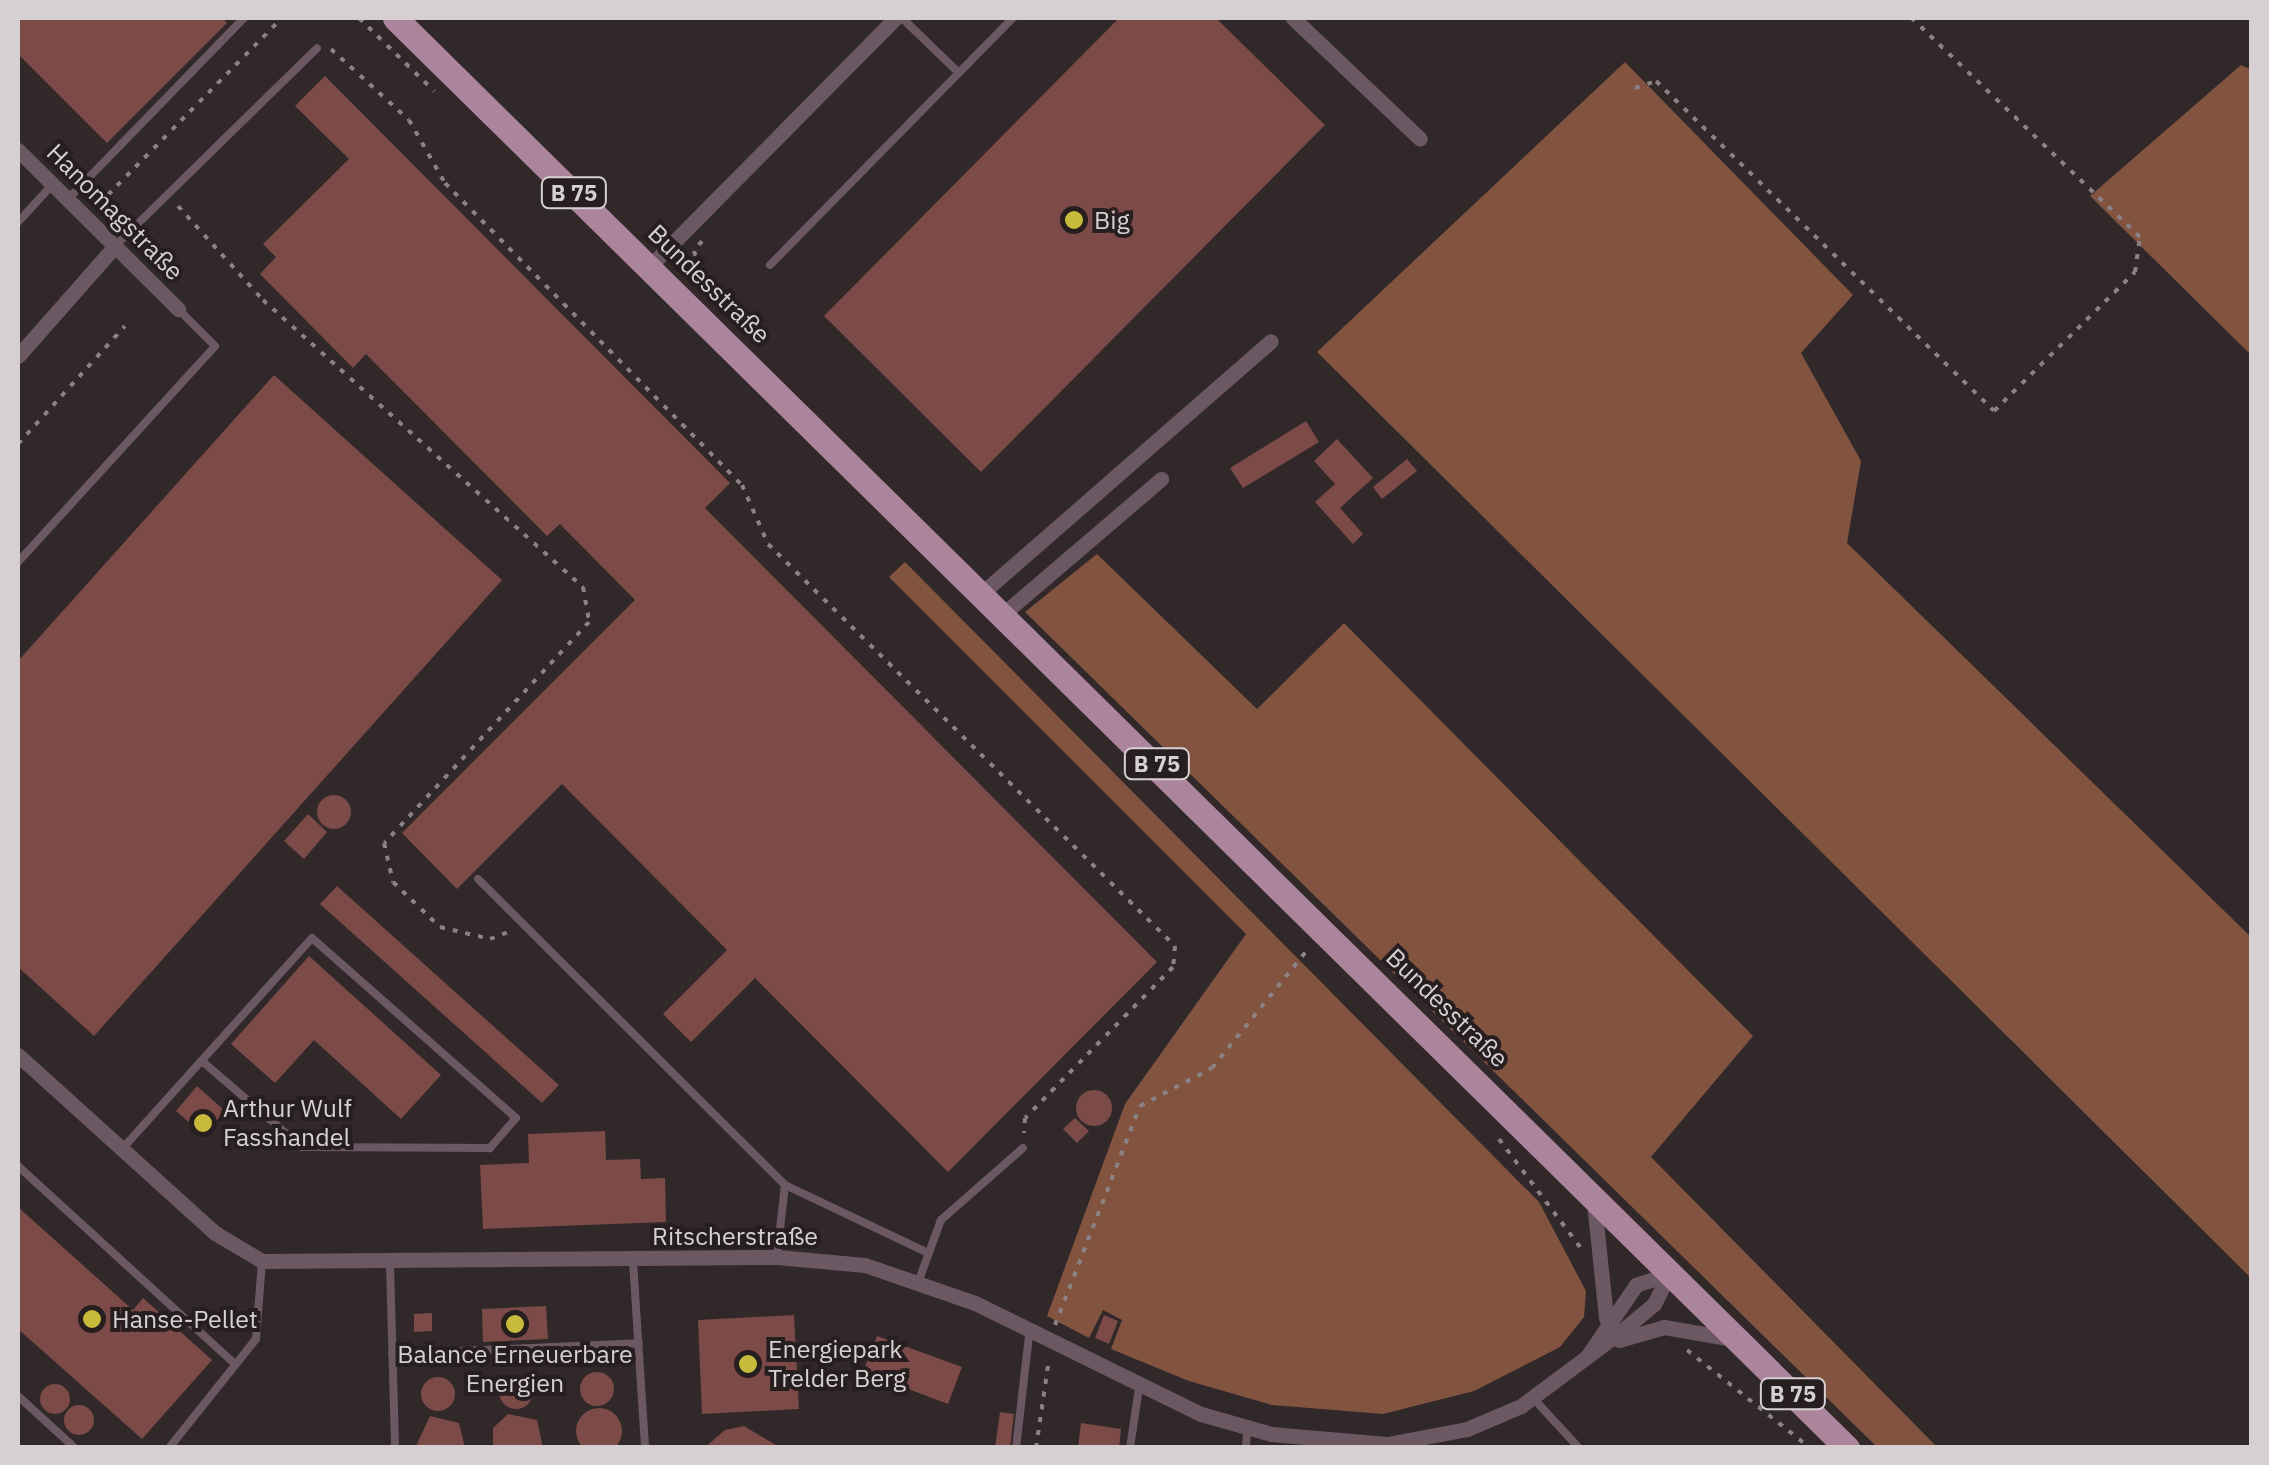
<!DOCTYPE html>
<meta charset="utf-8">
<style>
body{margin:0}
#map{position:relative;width:2269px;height:1465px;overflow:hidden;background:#31282a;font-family:"IBM Plex Sans",sans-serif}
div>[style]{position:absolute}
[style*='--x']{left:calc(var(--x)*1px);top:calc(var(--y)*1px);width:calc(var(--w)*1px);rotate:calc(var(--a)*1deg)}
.forest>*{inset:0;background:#825440}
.building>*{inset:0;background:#7c4a47}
.round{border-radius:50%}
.path>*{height:4px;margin-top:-2px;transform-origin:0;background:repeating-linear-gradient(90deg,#8a8284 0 5px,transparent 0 13px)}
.service>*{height:8px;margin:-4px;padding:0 4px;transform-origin:4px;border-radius:4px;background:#6c5863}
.minor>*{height:15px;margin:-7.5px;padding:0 7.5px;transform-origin:7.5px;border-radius:7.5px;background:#6c5863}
.primary>*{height:25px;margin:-12.5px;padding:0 12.5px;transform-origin:12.5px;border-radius:12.5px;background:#ac849b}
.dots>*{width:28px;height:28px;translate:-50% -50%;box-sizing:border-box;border:5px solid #271e20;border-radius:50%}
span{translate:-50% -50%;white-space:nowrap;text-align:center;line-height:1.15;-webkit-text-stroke:8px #271e20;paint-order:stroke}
.shield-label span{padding:2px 8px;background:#271e20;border:2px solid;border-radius:8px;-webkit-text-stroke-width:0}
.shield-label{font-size:22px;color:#d7d0d2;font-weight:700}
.street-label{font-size:25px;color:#d7d0d2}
.poi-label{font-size:25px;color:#d7d0d2}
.left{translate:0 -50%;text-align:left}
.frame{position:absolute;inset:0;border:20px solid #d7d0d2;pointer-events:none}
</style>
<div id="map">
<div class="forest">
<div style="clip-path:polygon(1625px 62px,1853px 295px,1801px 353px,1861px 461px,1847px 543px,2251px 937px,2251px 1278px,1317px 352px)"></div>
<div style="clip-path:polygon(2241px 65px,2252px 70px,2251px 355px,2090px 196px)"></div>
<div style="clip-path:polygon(1097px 554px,1257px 709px,1344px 623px,1753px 1036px,1651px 1157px,1937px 1447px,1877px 1447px,1025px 612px)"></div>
<div style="clip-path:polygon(905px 562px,1539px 1202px,1586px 1291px,1584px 1317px,1560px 1347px,1474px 1391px,1383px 1414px,1272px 1405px,1189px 1381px,1111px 1349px,1122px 1320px,1103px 1310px,1089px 1338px,1047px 1316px,1125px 1104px,1246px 934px,889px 577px)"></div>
</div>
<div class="building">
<div style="clip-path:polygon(18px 18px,222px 18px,227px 23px,107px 143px,18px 54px)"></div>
<div style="clip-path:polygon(1119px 18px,1216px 18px,1325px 125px,981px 472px,824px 316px)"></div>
<div style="clip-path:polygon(325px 76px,730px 483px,705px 508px,1157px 962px,948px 1172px,755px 978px,691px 1042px,663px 1014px,727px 950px,562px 784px,457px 889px,402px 833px,635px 600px,560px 524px,547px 536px,366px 354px,353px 368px,260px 274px,276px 257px,263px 244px,349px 159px,295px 106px)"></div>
<div style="clip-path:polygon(274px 375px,502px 580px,94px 1036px,18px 967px,18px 661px)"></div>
<div style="clip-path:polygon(1306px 421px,1319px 442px,1243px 488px,1230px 468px)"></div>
<div style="clip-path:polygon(1337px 439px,1373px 478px,1340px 508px,1363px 534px,1353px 544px,1315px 502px,1335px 484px,1314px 461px)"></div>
<div style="clip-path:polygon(1407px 459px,1417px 471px,1382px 499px,1373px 487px)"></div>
<div class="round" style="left:317px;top:795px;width:34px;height:34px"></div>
<div style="clip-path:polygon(308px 814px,327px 832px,304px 859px,284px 841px)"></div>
<div style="clip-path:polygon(337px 886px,559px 1085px,542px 1103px,320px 904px)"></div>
<div style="clip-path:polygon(309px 956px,441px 1075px,401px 1119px,314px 1040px,275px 1083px,231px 1044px)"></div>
<div style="clip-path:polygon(197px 1086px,225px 1111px,204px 1135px,176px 1111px)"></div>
<div class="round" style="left:1076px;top:1090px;width:36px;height:36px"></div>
<div style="clip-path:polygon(1075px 1118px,1089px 1131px,1077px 1143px,1063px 1129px)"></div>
<div style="clip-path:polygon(605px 1131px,606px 1160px,640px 1159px,641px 1179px,665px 1178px,666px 1222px,483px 1229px,480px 1165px,529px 1163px,528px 1134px)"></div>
<div style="clip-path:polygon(18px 1207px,133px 1310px,143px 1298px,212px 1360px,142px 1439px,18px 1329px)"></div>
<div style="clip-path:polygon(546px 1306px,548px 1339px,483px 1342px,482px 1309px)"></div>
<div style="clip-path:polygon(432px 1313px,432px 1331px,414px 1332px,414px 1314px)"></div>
<div style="clip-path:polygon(794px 1315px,799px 1409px,702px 1414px,698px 1320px)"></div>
<div style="clip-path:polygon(1104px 1315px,1118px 1321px,1109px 1344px,1095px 1338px)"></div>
<div style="clip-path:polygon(877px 1336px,962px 1367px,948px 1404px,863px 1372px)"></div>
<div class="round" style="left:580px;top:1372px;width:34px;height:34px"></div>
<div class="round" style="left:499px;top:1375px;width:34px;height:34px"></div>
<div class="round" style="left:421px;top:1377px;width:34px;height:34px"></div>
<div class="round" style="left:40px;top:1384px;width:30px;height:30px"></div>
<div class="round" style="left:64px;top:1405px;width:30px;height:30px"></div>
<div class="round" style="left:576px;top:1408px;width:46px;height:46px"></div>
<div style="clip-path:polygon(1000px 1412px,1014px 1414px,1010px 1448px,995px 1448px)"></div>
<div style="clip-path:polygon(508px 1414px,537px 1420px,543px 1448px,493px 1448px,493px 1428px)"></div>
<div style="clip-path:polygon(430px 1416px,459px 1423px,465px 1448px,415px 1448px)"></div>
<div style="clip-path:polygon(1081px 1423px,1121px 1429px,1119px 1448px,1078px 1448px)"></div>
<div style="clip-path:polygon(744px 1426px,781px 1448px,704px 1448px,725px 1430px)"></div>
</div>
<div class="path">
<div style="--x:359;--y:18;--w:105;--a:44.2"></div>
<div style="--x:331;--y:49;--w:105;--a:42.3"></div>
<div style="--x:409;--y:120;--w:73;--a:60.3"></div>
<div style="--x:445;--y:183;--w:424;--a:45.5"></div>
<div style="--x:742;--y:485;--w:64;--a:66.2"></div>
<div style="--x:768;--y:544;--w:572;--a:44.65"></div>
<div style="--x:1175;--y:946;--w:21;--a:95"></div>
<div style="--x:1173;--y:967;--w:211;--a:134.4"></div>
<div style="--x:1025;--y:1118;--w:15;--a:94"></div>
<div style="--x:1635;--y:88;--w:22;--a:-18"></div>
<div style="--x:1656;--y:81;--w:472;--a:44.3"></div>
<div style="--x:1994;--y:411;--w:198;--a:-44.6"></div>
<div style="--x:2135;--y:272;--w:35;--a:-82"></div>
<div style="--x:2140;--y:237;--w:316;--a:-136.2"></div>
<div style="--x:99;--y:204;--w:261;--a:-45.5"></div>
<div style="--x:178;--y:206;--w:127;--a:47.9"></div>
<div style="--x:263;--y:300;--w:430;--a:41.9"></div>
<div style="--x:583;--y:587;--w:36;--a:80"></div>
<div style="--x:589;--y:622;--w:301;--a:132.8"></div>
<div style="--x:384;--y:843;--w:40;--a:77"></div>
<div style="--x:393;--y:882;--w:65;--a:43.8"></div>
<div style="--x:440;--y:927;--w:51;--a:13.5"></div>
<div style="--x:490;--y:939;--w:25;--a:-21"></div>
<div style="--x:702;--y:241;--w:13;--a:129"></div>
<div style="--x:694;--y:251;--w:42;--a:72"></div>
<div style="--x:18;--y:444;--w:159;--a:-47.8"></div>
<div style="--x:1499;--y:1139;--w:135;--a:53.1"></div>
<div style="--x:1055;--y:1325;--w:235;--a:-68.8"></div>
<div style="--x:1140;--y:1106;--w:81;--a:-27.8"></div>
<div style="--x:1212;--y:1068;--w:154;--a:-51.1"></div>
<div style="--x:1687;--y:1350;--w:157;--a:38.5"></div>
<div style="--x:1036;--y:1448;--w:90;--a:-81.7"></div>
</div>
<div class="service">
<div style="--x:902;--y:18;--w:79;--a:44"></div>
<div style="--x:67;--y:200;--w:254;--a:-45.8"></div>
<div style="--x:18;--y:222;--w:50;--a:-47.4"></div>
<div style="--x:114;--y:247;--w:284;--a:-44.4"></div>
<div style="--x:770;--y:265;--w:346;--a:-45.5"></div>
<div style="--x:18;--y:562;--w:292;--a:-47.6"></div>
<div style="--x:215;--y:346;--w:52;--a:-135"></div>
<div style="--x:478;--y:879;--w:433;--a:44.9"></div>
<div style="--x:785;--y:1185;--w:156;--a:25.4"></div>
<div style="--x:122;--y:1149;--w:284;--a:-48"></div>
<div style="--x:312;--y:938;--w:272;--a:41.4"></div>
<div style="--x:516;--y:1118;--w:40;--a:131"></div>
<div style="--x:490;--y:1148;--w:188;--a:-179.7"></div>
<div style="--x:302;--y:1147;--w:132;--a:-139.3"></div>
<div style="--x:18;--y:1166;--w:292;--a:42.4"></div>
<div style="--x:777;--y:1255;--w:70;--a:-83.5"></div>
<div style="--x:633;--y:1261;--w:187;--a:86.3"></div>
<div style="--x:390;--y:1265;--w:183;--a:88.4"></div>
<div style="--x:919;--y:1280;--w:64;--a:-69.9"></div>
<div style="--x:941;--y:1220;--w:109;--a:-41.3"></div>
<div style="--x:392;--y:1354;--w:247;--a:-2.5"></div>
<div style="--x:18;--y:1396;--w:77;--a:42.4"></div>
<div style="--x:1533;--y:1398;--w:68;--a:47.4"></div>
<div style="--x:169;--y:1448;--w:139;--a:-51.4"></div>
<div style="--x:256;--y:1339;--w:78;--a:-85.6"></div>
<div style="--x:1016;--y:1448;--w:114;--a:-83.4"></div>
<div style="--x:1130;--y:1448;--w:61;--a:-81.5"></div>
<div style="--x:1246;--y:1448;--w:21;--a:-87"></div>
</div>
<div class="minor">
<div style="--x:1293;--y:18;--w:175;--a:43.6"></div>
<div style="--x:18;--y:150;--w:226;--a:44.8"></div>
<div style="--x:649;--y:267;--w:350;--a:-45.3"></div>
<div style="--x:18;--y:356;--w:145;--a:-48.6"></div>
<div style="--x:982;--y:593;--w:383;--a:-41.1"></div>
<div style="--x:1003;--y:614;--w:208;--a:-40.5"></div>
<div style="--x:18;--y:1055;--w:266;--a:42.1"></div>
<div style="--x:215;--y:1233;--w:55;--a:30.8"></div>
<div style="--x:262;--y:1261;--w:515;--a:-0.45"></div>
<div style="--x:777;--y:1257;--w:88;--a:5.2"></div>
<div style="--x:865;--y:1265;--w:116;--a:19.1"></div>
<div style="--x:975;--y:1303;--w:252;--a:26.2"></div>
<div style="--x:1201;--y:1414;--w:73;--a:15.9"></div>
<div style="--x:1271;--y:1434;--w:116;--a:4.9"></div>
<div style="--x:1387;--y:1444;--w:81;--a:-10.6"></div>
<div style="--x:1467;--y:1429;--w:59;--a:-23.1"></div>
<div style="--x:1521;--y:1406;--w:122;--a:-36.7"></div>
<div style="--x:1619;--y:1333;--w:45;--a:-39.6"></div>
<div style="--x:1654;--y:1304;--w:34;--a:-63"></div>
<div style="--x:1669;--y:1274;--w:35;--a:162"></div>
<div style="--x:1636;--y:1285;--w:85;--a:124.4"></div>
<div style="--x:1594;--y:1203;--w:116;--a:84"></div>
<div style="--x:1619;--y:1340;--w:47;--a:-16.1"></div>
<div style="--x:1664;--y:1327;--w:69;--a:10"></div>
</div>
<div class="primary">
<div style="--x:395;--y:18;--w:2038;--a:44.56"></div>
</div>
<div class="dots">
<div style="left:1074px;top:220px;background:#c7bb3b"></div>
<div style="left:203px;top:1123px;background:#c7bb3b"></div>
<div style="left:92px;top:1319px;background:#c7bb3b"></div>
<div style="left:515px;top:1324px;background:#c7bb3b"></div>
<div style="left:748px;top:1364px;background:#c7bb3b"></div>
</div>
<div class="shield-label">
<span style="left:574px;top:193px">B 75</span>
<span style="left:1157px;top:764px">B 75</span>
<span style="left:1793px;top:1394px">B 75</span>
</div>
<div class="street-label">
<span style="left:115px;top:212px;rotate:45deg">Hanomagstraße</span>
<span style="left:709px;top:284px;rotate:44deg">Bundesstraße</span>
<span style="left:1447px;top:1008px;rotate:44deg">Bundesstraße</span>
<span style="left:735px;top:1236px">Ritscherstraße</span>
</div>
<div class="poi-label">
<span class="left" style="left:1094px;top:220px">Big</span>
<span class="left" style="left:223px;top:1123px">Arthur Wulf<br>Fasshandel</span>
<span class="left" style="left:112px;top:1319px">Hanse-Pellet</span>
<span class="left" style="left:768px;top:1364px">Energiepark<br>Trelder Berg</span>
<span style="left:515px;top:1369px">Balance Erneuerbare<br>Energien</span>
</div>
<div class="frame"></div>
</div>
